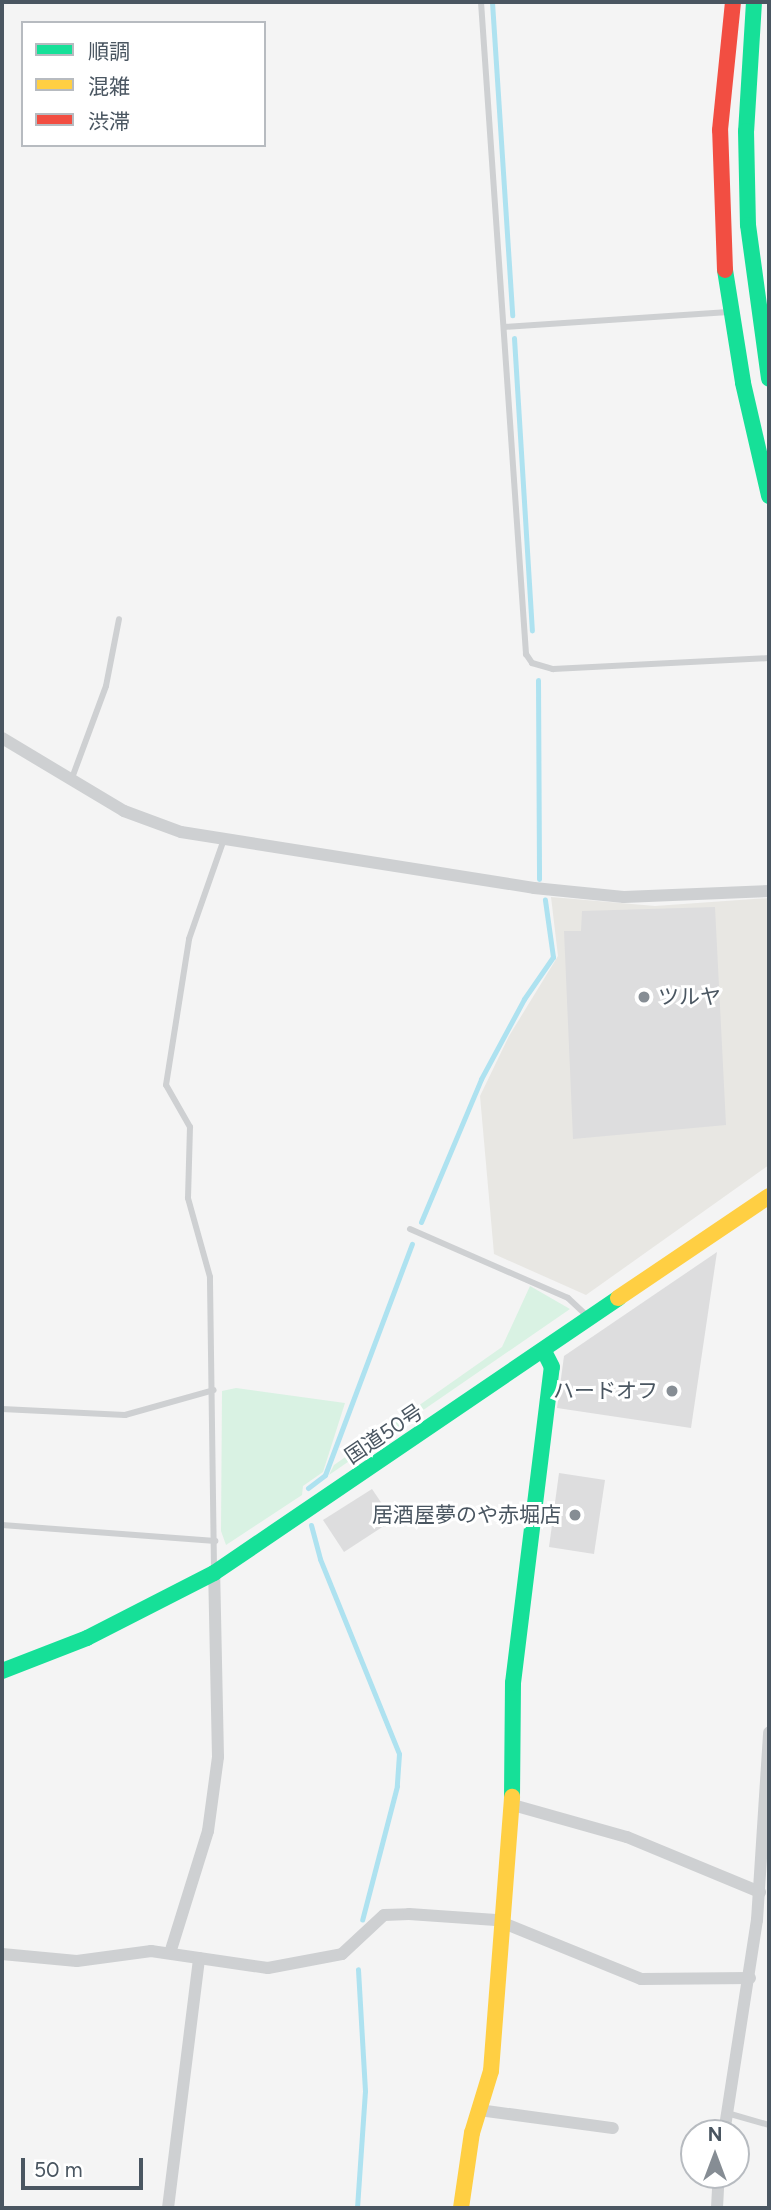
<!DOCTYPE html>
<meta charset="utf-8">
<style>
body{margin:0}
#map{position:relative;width:771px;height:2210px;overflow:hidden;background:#f4f4f4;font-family:Figtree,"Noto Sans JP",sans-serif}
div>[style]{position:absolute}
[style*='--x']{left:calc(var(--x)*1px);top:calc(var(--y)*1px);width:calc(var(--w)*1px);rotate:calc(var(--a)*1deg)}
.commercial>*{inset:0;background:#e8e7e3}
.green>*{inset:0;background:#d9f2e3}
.stream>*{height:5px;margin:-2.5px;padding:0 2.5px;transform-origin:2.5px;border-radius:2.5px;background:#aee2f0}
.building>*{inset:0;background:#ddddde}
.lane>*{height:6px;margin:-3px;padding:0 3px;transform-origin:3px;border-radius:3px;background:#ced0d2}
.street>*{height:12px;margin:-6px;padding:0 6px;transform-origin:6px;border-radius:6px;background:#ced0d2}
.fast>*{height:16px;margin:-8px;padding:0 8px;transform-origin:8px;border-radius:8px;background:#16e098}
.slow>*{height:16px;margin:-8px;padding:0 8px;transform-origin:8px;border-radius:8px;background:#ffcf43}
.jam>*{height:16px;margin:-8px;padding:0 8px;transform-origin:8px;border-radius:8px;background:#f24e42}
.dots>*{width:19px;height:19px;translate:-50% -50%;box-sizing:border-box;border:4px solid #fff;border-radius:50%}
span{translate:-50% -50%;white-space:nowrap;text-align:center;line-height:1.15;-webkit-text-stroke:6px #fff;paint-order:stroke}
.poi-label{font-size:21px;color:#4a5661}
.left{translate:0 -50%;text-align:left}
.right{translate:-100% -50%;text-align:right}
.street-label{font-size:21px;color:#4a5661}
.frame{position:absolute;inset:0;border:4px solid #4a5661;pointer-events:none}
.legend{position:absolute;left:21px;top:21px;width:245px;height:126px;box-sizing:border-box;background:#fff;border:2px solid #b7bbc0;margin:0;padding:9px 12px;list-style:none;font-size:21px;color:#4a5661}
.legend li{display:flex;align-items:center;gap:14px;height:35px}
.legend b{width:35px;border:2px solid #b7bbc0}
.north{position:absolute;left:680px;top:2119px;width:70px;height:70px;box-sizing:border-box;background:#fff;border:2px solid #b7bbc0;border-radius:50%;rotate:0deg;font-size:19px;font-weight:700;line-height:28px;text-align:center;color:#4a5661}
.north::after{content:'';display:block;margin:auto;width:24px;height:32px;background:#868d94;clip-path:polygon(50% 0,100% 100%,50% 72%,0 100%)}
.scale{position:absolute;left:21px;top:2158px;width:122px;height:32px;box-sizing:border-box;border:4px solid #4a5661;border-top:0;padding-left:9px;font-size:21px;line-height:24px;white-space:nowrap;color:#4a5661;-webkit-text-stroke:5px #fff;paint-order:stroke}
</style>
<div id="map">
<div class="commercial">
<div style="clip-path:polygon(551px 897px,655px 906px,769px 898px,769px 1165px,586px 1295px,494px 1254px,480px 1096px,509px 1036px,558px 956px)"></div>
</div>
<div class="green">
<div style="clip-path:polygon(530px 1286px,570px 1309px,329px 1475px,334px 1465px,502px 1347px)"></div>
<div style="clip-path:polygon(236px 1388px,345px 1403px,323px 1472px,303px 1486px,302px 1495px,226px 1545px,221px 1531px,222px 1391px)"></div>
</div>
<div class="stream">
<div style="--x:492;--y:2;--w:314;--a:86.3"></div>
<div style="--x:514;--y:338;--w:293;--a:86.5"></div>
<div style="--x:538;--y:680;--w:199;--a:89.7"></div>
<div style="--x:421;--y:1222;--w:155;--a:-67.2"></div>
<div style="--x:481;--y:1079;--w:91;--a:-61.7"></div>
<div style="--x:524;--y:999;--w:51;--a:-55.4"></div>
<div style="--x:553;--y:957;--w:58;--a:-98"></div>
<div style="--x:308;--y:1488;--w:21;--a:-37"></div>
<div style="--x:325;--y:1475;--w:247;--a:-69.4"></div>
<div style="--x:311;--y:1525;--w:35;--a:75"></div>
<div style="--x:320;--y:1559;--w:210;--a:67.9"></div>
<div style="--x:399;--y:1754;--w:32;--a:94"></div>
<div style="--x:397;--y:1786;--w:138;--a:104.6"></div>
<div style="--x:357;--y:2208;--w:117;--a:-86.1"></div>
<div style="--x:365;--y:2091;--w:122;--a:-93.3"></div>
</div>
<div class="building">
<div style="clip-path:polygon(715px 907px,726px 1125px,573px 1139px,564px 931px,581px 931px,582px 911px)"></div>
<div style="clip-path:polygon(717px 1252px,691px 1428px,557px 1408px,564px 1356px)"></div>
<div style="clip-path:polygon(559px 1473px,605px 1480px,594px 1554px,549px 1547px)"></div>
<div style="clip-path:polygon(372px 1489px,393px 1520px,344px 1552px,323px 1520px)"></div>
</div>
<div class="lane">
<div style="--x:481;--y:2;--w:654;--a:86.05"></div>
<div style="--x:526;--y:654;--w:11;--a:56"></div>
<div style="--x:532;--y:663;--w:22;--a:16"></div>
<div style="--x:553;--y:669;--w:216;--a:-2.9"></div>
<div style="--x:504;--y:327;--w:225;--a:-3.8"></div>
<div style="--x:72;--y:778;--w:98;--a:-69.7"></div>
<div style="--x:106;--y:686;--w:68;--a:-79"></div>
<div style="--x:410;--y:1229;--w:172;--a:23.6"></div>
<div style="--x:568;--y:1298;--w:23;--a:43"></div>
<div style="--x:2;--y:1409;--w:123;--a:2.8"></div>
<div style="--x:125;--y:1415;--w:92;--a:-15.7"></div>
<div style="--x:2;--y:1525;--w:214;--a:4.3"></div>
<div style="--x:214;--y:1568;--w:291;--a:-90.8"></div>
<div style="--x:210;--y:1277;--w:82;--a:-105.6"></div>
<div style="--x:188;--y:1198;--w:71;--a:-88.4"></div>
<div style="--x:190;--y:1127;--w:48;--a:-119.7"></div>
<div style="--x:166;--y:1085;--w:148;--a:-81"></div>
<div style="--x:189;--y:939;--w:106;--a:-70.7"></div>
<div style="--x:727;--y:2113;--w:44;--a:15.9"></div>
</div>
<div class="street">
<div style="--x:2;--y:738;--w:142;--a:30.9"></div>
<div style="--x:124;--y:811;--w:61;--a:20.2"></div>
<div style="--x:181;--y:832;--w:357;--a:9"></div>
<div style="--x:534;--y:888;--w:90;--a:5.7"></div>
<div style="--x:624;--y:897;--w:145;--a:-2.4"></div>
<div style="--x:513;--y:1805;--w:118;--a:15.7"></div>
<div style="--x:627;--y:1837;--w:144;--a:22.5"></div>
<div style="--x:170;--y:1953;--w:128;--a:-72.7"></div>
<div style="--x:208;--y:1831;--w:75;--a:-82.3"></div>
<div style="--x:218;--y:1757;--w:184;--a:-91.2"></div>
<div style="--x:2;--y:1954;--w:75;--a:5.3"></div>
<div style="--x:77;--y:1961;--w:75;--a:-7.7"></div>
<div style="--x:151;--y:1951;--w:118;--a:8.3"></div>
<div style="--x:268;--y:1968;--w:75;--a:-10.7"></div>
<div style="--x:342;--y:1954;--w:57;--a:-42.9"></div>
<div style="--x:384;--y:1915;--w:25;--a:-2"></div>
<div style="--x:409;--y:1914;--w:87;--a:3.9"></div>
<div style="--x:496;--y:1920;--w:157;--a:22.1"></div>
<div style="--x:641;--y:1979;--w:109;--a:-0.5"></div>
<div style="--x:479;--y:2110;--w:135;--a:7.7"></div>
<div style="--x:724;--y:2133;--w:216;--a:-81.2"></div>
<div style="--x:757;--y:1920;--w:188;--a:-86.3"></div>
<div style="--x:168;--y:2208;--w:252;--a:-82.9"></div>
<div style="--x:717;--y:2208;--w:33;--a:-87"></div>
</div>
<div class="fast">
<div style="--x:754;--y:2;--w:129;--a:93.5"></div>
<div style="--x:746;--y:131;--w:94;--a:88.8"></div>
<div style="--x:748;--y:225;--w:155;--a:82.2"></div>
<div style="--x:725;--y:270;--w:114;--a:80.9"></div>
<div style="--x:743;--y:383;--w:116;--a:77"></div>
<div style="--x:2;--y:1671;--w:91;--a:-21.2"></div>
<div style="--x:87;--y:1638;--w:143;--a:-27.1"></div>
<div style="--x:214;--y:1573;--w:489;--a:-34.2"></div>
<div style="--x:512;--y:1797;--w:114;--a:-89.5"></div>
<div style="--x:513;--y:1683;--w:318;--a:-83"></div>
<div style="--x:552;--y:1367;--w:18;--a:-117"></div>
</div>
<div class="slow">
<div style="--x:618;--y:1298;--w:182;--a:-34"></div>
<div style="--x:461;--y:2208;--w:76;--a:-81.7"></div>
<div style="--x:472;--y:2133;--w:65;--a:-73"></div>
<div style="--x:491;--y:2071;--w:275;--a:-85.6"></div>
</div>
<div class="jam">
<div style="--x:725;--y:270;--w:140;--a:-92"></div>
<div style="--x:720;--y:130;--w:129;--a:-84.2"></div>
</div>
<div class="dots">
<div style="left:644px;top:997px;background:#868d94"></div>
<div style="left:672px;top:1391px;background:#868d94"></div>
<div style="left:575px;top:1515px;background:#868d94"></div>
</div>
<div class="poi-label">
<span class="left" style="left:658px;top:997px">ツルヤ</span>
<span class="right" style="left:658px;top:1391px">ハードオフ</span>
<span class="right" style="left:561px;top:1515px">居酒屋夢のや赤堀店</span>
</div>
<div class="street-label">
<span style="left:384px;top:1434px;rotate:-34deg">国道50号</span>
</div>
<div class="frame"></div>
<ul class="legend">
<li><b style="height:9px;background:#16e098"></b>順調</li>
<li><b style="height:9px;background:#ffcf43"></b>混雑</li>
<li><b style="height:9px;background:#f24e42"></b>渋滞</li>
</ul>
<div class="north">N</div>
<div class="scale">50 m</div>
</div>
